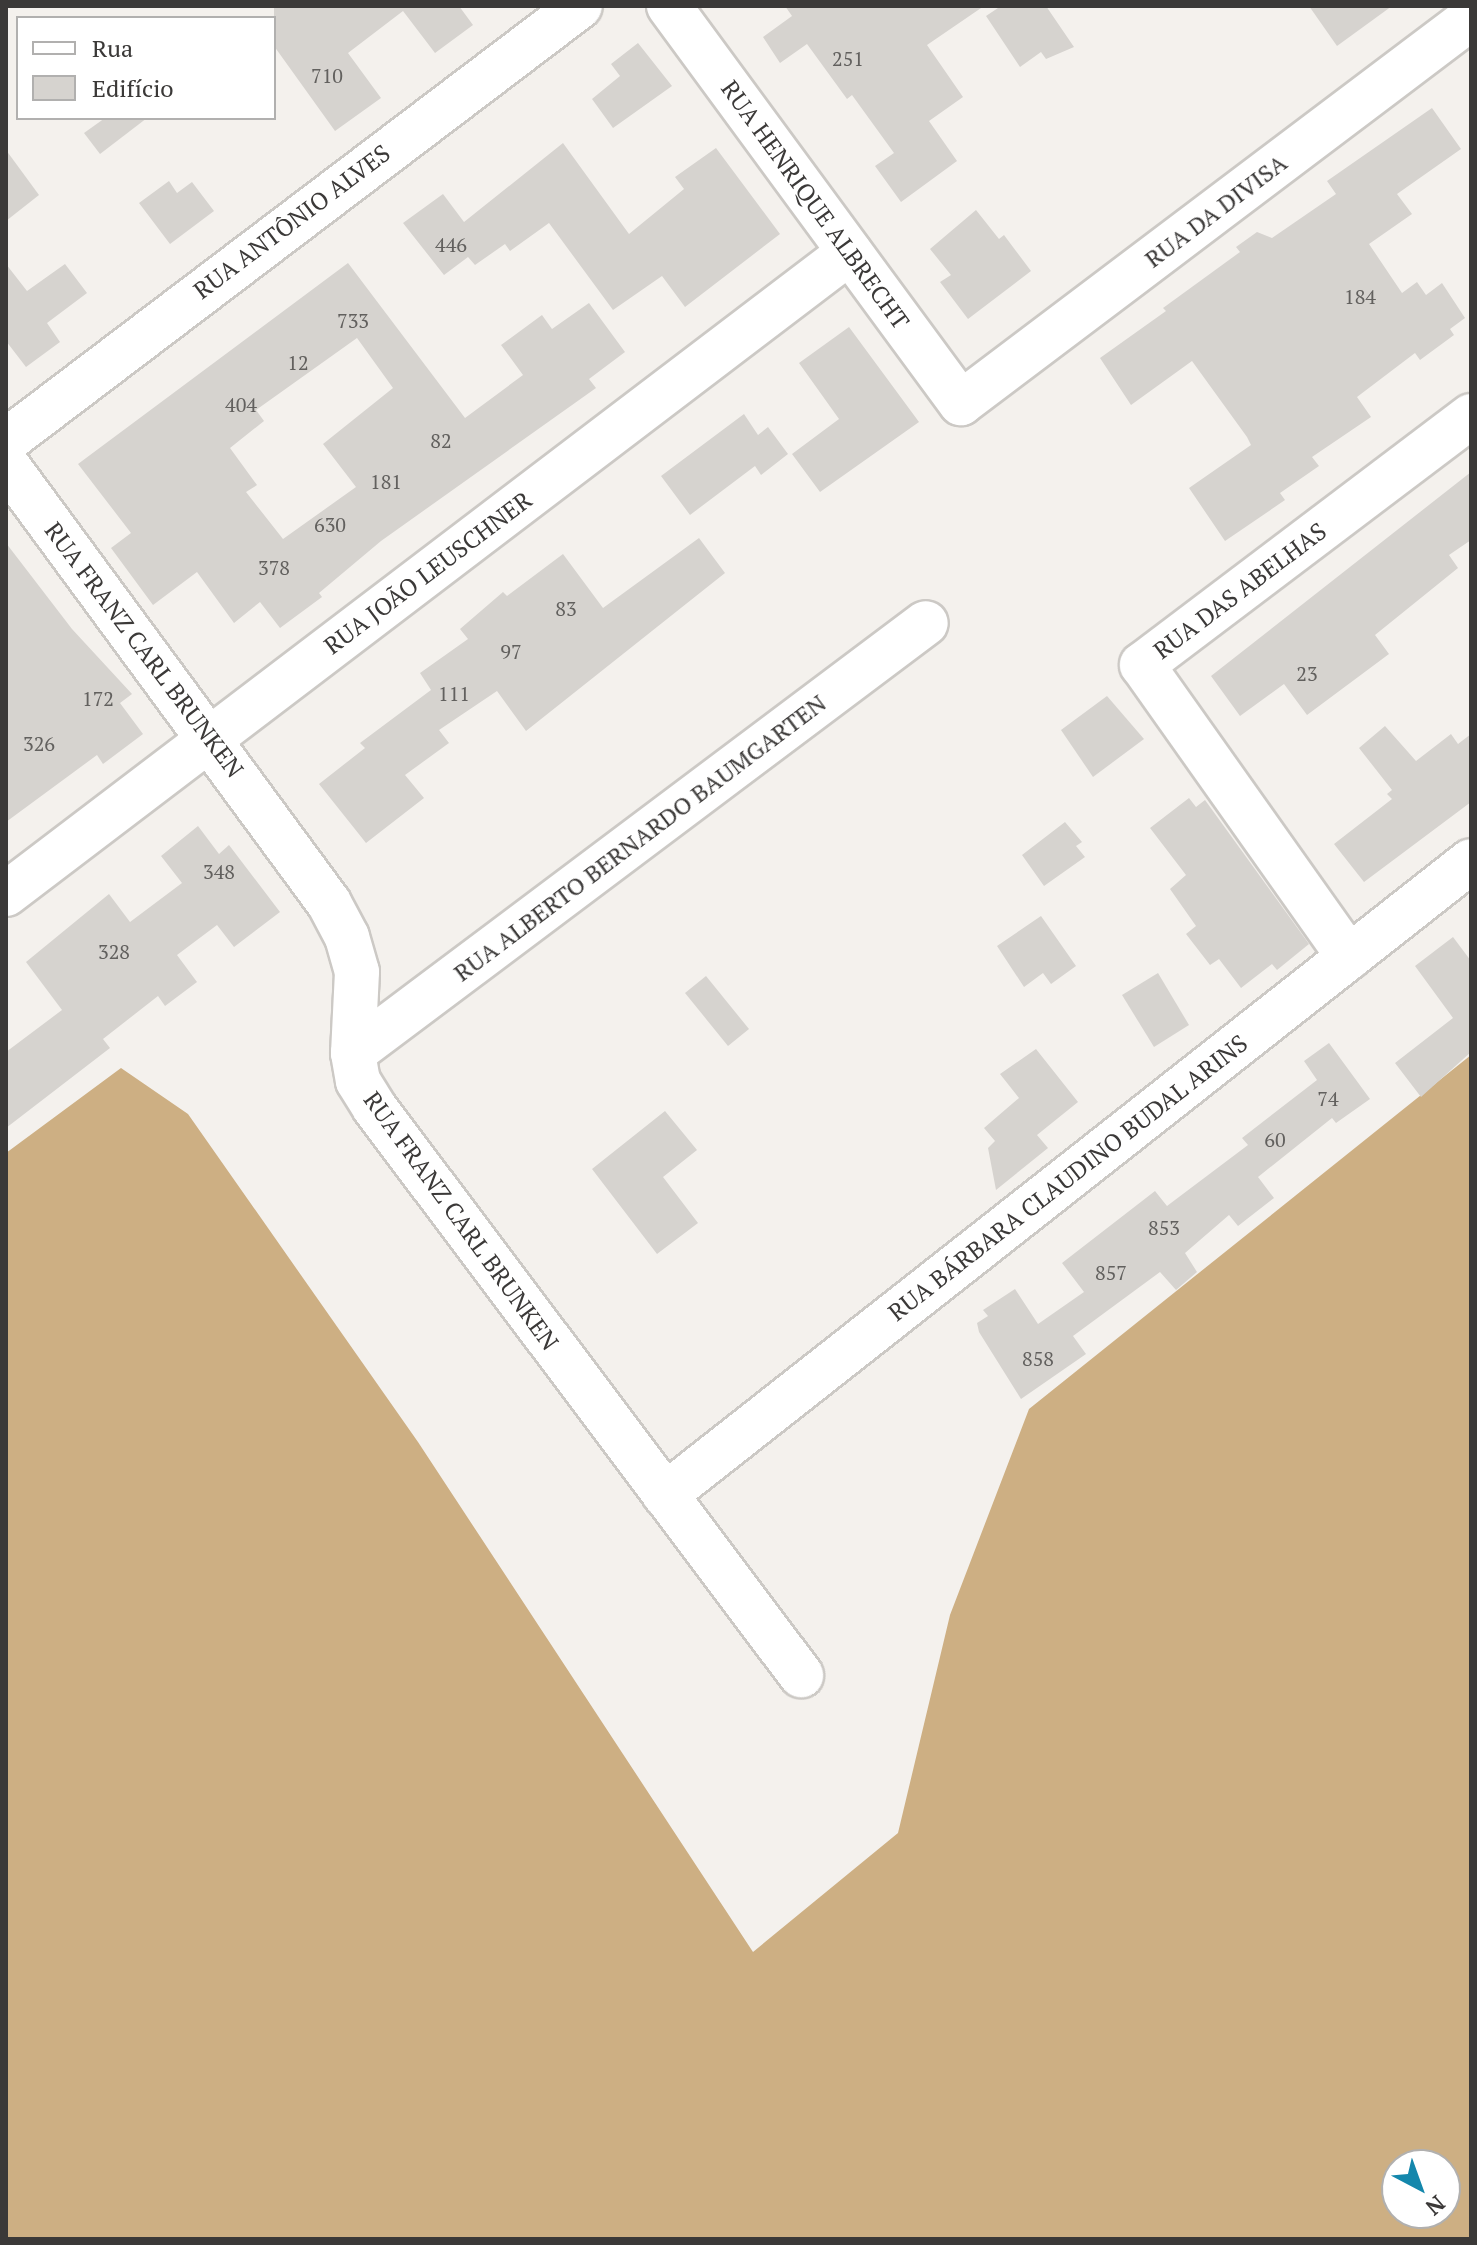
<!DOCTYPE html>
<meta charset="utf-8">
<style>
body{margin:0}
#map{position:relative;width:1477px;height:2245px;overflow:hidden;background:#f4f1ed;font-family:"PT Serif",serif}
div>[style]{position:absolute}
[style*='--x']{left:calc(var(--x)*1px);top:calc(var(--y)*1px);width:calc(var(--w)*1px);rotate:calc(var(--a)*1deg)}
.forest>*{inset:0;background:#cdaf83}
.building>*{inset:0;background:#d6d3cf}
.roads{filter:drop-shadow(2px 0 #ccc9c5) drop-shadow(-2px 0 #ccc9c5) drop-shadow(0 2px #ccc9c5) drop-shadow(0 -2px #ccc9c5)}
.minor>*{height:44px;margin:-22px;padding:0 22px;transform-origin:22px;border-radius:22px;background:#fff}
span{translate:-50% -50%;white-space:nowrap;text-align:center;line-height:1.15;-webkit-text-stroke:8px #fff;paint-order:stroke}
.number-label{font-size:20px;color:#62605e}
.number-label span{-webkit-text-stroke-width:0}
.street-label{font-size:24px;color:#3b3938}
.frame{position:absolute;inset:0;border:8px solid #3b3938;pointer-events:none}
.legend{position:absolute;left:16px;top:16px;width:260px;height:104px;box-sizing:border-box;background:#fff;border:2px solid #b1b0af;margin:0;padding:10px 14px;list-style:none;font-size:24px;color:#3b3938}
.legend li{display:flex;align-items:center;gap:16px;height:40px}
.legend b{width:40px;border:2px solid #b1b0af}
.north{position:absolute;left:1381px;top:2149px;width:80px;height:80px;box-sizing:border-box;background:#fff;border:2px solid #b1b0af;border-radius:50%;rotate:139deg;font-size:22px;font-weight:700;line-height:32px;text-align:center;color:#3b3938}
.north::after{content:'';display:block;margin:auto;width:28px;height:36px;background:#1487ac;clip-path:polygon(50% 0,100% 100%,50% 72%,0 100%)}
</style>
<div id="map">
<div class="forest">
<div style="clip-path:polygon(evenodd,1471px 1055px,1471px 2239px,6px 2239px,6px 1153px,121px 1068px,188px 1114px,418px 1442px,753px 1952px,898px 1833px,950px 1615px,1029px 1409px,1471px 1055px,1397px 2165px,1445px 2165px,1445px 2213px,1397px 2213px,1397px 2165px)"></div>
</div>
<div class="building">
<div style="clip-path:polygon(274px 6px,459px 6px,473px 25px,435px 53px,403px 11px,348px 53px,381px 98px,335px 131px,274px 46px)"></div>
<div style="clip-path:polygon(785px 6px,984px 6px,927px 45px,963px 97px,929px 121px,957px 161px,901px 202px,875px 166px,894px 153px,852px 95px,847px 99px,807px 44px,780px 63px,763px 37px,792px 16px)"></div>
<div style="clip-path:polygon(1001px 6px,1046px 6px,1074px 47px,1046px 59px,1041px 52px,1020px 67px,986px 16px)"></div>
<div style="clip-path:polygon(1309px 6px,1392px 6px,1337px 46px)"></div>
<div style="clip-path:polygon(638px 43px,672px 86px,613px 128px,592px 99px,620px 76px,611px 64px)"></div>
<div style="clip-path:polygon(1432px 108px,1461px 149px,1397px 194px,1412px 214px,1369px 244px,1402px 293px,1417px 282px,1426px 295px,1442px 283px,1465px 318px,1450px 329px,1454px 335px,1420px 360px,1415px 353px,1357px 397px,1371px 417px,1312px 457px,1319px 466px,1280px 493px,1285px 500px,1225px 541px,1189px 488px,1251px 445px,1247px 437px,1192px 361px,1131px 405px,1100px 358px,1166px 311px,1163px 308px,1240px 252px,1236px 247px,1257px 232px,1272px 238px,1336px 194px,1327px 181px)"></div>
<div style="clip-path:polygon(105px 118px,147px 118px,100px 154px,84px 133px)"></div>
<div style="clip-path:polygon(563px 143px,629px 234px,684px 189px,675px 177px,716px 148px,780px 234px,685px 307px,662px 276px,613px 310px,549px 223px,510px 251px,505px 244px,475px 265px,468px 257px,444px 275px,403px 223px,443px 194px,464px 222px)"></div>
<div style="clip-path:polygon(6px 150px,39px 195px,6px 221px)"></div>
<div style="clip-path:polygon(169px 181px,177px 193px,192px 182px,214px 211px,170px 244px,139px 203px)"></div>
<div style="clip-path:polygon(976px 210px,999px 239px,1004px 235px,1031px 271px,968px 319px,940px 282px,951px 275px,930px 249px)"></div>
<div style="clip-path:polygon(evenodd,348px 263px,465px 418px,523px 375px,501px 345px,542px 315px,552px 329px,589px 303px,625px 352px,589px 379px,596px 388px,381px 541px,319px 593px,322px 597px,280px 628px,260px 602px,234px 623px,197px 572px,153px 605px,111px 548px,131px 533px,78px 464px,348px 263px,357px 338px,393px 388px,323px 444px,356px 487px,283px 539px,246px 492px,257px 485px,230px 448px,264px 421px,256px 410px,357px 338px)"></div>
<div style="clip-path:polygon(6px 264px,27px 291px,65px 264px,87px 293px,47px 323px,60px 342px,26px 367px,6px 341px)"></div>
<div style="clip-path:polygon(849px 327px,919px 422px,820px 492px,792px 454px,839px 419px,799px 363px)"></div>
<div style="clip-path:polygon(744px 414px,758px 435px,768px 427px,788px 454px,761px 475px,755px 466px,690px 515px,661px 476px)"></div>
<div style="clip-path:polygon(1471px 472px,1471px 540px,1449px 555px,1458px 568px,1375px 635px,1389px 654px,1307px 715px,1284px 684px,1240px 716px,1211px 676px)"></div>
<div style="clip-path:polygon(699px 538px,725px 573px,526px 731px,497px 691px,439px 730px,449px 743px,405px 775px,424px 798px,366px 843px,319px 784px,365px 748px,360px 743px,431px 690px,420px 673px,468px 639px,460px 629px,503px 592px,507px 596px,563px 554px,603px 608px)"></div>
<div style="clip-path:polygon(6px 543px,72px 629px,132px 694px,120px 703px,143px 734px,103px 764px,97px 755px,6px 822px)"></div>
<div style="clip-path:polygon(1107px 696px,1144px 739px,1093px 777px,1061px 730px)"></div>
<div style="clip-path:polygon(1385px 726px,1416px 761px,1451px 734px,1458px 744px,1471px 734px,1471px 802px,1364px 882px,1334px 844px,1392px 799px,1387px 794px,1392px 790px,1359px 748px)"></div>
<div style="clip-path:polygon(1189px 798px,1196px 807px,1205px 800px,1309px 944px,1277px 970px,1272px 964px,1241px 988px,1219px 959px,1210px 965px,1186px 934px,1196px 926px,1170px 889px,1186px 875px,1150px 828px)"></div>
<div style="clip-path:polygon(1065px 822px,1082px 842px,1076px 846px,1085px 857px,1044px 886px,1022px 855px)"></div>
<div style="clip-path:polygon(198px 826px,219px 854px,229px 845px,280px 912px,234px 947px,217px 925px,177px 955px,197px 982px,165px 1006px,158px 996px,103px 1039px,110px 1048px,6px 1128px,6px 1052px,62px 1010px,26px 962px,109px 894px,130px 922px,182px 883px,161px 856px)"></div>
<div style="clip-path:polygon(1041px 916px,1076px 966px,1051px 984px,1043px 973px,1024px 987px,997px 946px)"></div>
<div style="clip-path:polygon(1453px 937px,1471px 961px,1471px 1052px,1421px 1097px,1395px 1063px,1453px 1018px,1415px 966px)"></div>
<div style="clip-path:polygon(1158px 973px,1189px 1025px,1154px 1047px,1122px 995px)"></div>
<div style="clip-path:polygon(706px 976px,749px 1029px,728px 1046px,685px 993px)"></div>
<div style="clip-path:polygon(1329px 1043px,1370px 1099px,1336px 1123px,1332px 1118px,1258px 1177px,1274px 1198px,1238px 1226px,1229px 1215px,1185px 1253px,1197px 1272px,1176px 1290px,1160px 1272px,1073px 1336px,1086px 1354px,1021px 1399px,979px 1332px,977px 1323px,988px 1316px,983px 1310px,1015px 1289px,1038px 1324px,1084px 1292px,1062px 1263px,1155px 1191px,1167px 1206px,1248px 1145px,1242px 1138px,1317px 1080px,1304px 1061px)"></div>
<div style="clip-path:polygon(1036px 1049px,1078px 1102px,1037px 1135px,1048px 1148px,996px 1190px,988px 1148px,995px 1141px,984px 1128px,1019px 1098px,1000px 1074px)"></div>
<div style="clip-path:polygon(665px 1111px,697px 1150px,663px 1177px,698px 1223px,657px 1254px,592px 1169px)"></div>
</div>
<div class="roads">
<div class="minor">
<div style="--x:669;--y:6;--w:493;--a:53.7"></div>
<div style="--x:961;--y:403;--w:639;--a:-37.05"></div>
<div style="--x:6;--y:441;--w:720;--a:-37.16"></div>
<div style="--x:6;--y:464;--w:545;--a:53.66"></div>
<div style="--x:329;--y:903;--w:38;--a:62"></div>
<div style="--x:347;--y:937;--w:36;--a:74"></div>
<div style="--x:357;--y:972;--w:81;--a:92.8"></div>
<div style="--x:353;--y:1053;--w:28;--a:80"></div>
<div style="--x:358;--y:1081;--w:31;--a:58"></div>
<div style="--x:374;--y:1107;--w:711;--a:53.07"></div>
<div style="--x:6;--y:894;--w:1060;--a:-37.26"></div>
<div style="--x:1349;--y:957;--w:358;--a:-125.3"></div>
<div style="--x:1142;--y:665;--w:413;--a:-37.1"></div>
<div style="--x:353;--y:1053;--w:716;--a:-36.89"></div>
<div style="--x:665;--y:1495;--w:1025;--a:-38.19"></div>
</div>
</div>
<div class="number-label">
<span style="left:848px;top:58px">251</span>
<span style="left:327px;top:75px">710</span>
<span style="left:451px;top:244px">446</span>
<span style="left:1360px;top:296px">184</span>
<span style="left:353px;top:320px">733</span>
<span style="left:298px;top:362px">12</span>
<span style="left:241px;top:404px">404</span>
<span style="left:441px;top:440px">82</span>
<span style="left:386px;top:481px">181</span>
<span style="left:330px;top:524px">630</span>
<span style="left:274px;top:567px">378</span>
<span style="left:566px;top:608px">83</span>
<span style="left:511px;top:651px">97</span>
<span style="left:1307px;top:673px">23</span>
<span style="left:454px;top:693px">111</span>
<span style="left:98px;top:698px">172</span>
<span style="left:39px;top:743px">326</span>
<span style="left:219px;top:871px">348</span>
<span style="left:114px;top:951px">328</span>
<span style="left:1328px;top:1098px">74</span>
<span style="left:1275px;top:1139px">60</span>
<span style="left:1164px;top:1227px">853</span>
<span style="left:1111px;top:1272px">857</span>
<span style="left:1038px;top:1358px">858</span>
</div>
<div class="street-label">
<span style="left:815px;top:205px;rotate:54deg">RUA HENRIQUE ALBRECHT</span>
<span style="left:1216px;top:211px;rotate:-37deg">RUA DA DIVISA</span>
<span style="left:292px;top:222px;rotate:-37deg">RUA ANTÔNIO ALVES</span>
<span style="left:428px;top:573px;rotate:-37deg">RUA JOÃO LEUSCHNER</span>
<span style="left:1240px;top:591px;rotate:-37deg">RUA DAS ABELHAS</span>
<span style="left:144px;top:650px;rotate:53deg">RUA FRANZ CARL BRUNKEN</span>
<span style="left:640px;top:838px;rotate:-37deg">RUA ALBERTO BERNARDO BAUMGARTEN</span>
<span style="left:1068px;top:1178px;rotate:-38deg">RUA BÁRBARA CLAUDINO BUDAL ARINS</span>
<span style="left:461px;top:1221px;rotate:54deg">RUA FRANZ CARL BRUNKEN</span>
</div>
<div class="frame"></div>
<ul class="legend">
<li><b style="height:10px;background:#fff"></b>Rua</li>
<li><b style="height:22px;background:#d6d3cf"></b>Edifício</li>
</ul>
<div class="north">N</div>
</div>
